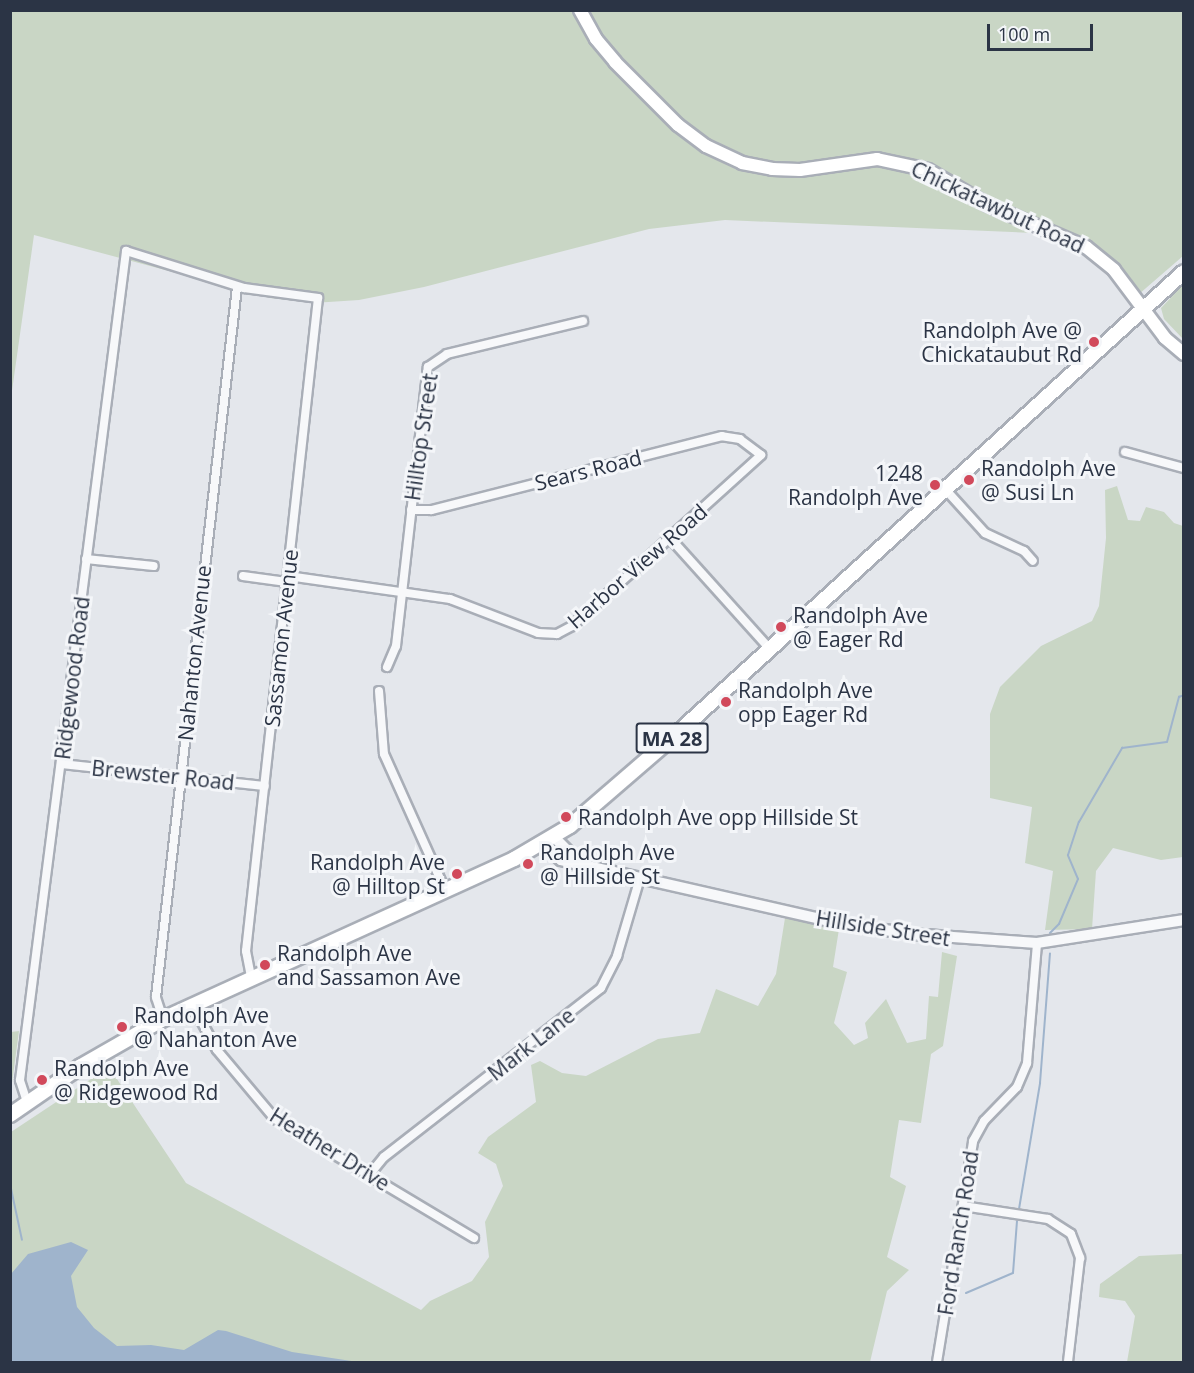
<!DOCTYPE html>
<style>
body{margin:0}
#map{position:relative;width:1194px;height:1373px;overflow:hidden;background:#e4e7ec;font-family:"Open Sans",sans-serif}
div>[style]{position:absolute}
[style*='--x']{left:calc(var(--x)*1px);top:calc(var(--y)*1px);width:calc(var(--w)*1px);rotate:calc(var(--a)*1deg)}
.green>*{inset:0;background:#c9d6c5}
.water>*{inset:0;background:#9fb4cc}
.stream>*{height:2px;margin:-1px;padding:0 1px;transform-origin:1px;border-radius:1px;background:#9fb4cc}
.roads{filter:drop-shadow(2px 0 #a9aeb7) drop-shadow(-2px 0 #a9aeb7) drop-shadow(0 2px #a9aeb7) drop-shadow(0 -2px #a9aeb7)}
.minor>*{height:8px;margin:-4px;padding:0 4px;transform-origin:4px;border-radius:4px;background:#f7f8fa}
.tertiary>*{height:10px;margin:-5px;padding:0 5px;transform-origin:5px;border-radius:5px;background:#f7f8fa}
.secondary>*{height:12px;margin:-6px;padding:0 6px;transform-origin:6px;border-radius:6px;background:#fff}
.primary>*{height:14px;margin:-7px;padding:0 7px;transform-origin:7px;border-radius:7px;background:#fff}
.dots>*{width:16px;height:16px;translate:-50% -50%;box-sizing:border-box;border:3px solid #f4f6f9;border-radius:50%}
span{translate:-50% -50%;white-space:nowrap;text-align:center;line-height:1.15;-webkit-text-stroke:6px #f4f6f9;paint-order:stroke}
.shield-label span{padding:2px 4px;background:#f4f6f9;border:2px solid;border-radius:4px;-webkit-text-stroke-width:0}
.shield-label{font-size:20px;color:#2b3445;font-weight:700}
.street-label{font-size:21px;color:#2b3445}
.poi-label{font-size:21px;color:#2b3445}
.right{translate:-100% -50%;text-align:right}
.left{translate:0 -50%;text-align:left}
.frame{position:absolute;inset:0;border:12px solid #2b3445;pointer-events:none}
.scale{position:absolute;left:987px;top:24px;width:106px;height:27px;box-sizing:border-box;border:3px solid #2b3445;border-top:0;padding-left:8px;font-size:18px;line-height:21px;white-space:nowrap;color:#2b3445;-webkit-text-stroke:4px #f4f6f9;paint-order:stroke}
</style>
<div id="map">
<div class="green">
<div style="clip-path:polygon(11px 11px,1183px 11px,1183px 256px,1131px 301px,1089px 254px,1056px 237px,1034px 233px,725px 220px,649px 229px,424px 287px,359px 300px,313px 303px,270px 298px,34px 235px,11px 398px)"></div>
<div style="clip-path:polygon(1183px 285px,1183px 339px,1164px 319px,1161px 308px)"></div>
<div style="clip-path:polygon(1117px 486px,1128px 520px,1140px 521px,1146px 507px,1164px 512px,1174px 523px,1183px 526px,1183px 857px,1161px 860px,1113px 848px,1096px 871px,1092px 929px,1045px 930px,1053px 871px,1025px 863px,1032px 807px,990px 798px,990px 714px,1000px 687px,1041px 646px,1092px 621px,1099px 606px,1106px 538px,1105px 490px)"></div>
<div style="clip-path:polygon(785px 918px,839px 929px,833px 967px,847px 972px,834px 1023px,854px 1045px,868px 1038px,865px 1023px,886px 999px,907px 1043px,926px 1039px,929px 996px,938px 997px,942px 952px,957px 956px,943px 1046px,931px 1054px,921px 1123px,899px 1120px,890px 1177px,906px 1186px,887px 1257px,909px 1270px,887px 1291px,870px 1362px,11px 1362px,11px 1132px,109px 1067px,186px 1183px,421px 1310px,430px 1301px,472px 1281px,489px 1257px,485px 1222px,503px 1186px,496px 1164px,478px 1153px,488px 1137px,536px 1102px,531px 1065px,540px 1061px,562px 1073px,586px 1076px,658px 1039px,700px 1033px,716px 989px,758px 1006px,776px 974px)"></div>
<div style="clip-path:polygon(19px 1031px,11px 1090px,11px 1032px)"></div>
<div style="clip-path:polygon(1183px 1254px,1183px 1362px,1127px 1362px,1135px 1316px,1125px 1301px,1099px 1297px,1100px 1284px,1139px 1256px)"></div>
</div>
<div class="water">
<div style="clip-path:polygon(71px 1242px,88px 1250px,71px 1276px,77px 1307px,94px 1328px,117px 1346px,151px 1345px,184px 1350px,218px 1330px,226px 1331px,292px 1352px,358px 1362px,11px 1362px,11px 1274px,28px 1254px)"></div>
</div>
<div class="stream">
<div style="--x:1050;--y:933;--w:13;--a:-45"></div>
<div style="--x:1059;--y:924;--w:49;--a:-67.1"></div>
<div style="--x:1078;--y:879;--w:26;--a:-113"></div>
<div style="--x:1068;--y:855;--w:35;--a:-72"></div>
<div style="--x:1079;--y:822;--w:86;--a:-59.8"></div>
<div style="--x:1122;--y:748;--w:45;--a:-7.6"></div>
<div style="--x:1167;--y:742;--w:47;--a:-75.1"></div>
<div style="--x:1179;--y:697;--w:5;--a:-22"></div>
<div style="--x:10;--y:1184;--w:57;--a:77.9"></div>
<div style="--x:1019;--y:1209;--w:128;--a:-80.5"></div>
<div style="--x:1040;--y:1083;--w:130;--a:-85.6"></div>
<div style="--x:966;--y:1293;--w:51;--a:-23.1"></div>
<div style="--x:1013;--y:1273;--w:52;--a:-85.6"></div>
</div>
<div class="roads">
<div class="minor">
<div style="--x:1125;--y:452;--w:61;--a:15.2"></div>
<div style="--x:946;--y:490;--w:58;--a:47.8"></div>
<div style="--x:985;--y:533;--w:43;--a:24.8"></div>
<div style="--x:1024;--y:551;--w:13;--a:48"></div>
<div style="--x:670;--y:538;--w:149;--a:48"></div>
<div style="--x:86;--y:559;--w:68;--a:5.9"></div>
<div style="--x:243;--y:576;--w:44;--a:7.8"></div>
<div style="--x:288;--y:576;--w:164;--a:8.1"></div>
<div style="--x:450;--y:599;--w:94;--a:21.1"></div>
<div style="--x:538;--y:633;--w:19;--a:3"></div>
<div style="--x:557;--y:634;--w:17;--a:-28"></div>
<div style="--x:572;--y:626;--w:255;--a:-42.1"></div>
<div style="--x:761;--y:455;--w:26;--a:-143"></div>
<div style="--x:740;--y:439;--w:18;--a:-171"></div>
<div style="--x:722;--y:436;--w:300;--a:165.7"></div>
<div style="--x:431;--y:510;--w:20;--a:180"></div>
<div style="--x:387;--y:667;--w:23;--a:-67"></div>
<div style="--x:396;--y:646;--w:281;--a:-83.5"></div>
<div style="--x:428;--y:367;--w:23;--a:-34"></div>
<div style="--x:447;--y:354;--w:140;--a:-13.6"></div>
<div style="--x:379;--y:691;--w:63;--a:85.5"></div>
<div style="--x:384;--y:754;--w:149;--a:65.8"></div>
<div style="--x:61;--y:764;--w:205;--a:6.2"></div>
<div style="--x:192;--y:1004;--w:52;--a:61.5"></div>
<div style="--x:217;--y:1050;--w:90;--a:50"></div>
<div style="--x:275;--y:1119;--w:232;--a:30.9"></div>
<div style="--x:163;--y:1019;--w:23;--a:-108"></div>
<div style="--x:156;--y:997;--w:715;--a:-83.49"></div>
<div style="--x:27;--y:1102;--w:23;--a:-108"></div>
<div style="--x:20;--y:1080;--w:836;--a:-82.71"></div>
<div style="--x:126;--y:251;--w:124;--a:17.4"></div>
<div style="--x:244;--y:288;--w:75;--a:7.7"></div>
<div style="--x:318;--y:298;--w:657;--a:96.29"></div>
<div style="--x:246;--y:951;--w:26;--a:79"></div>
<div style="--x:370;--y:1174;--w:22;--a:-51"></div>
<div style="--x:384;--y:1157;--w:275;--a:-37.9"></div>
<div style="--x:601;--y:988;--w:36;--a:-63"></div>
<div style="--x:617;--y:956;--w:81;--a:-73.6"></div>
<div style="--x:963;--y:1206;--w:86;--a:8.7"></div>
<div style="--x:1048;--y:1219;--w:27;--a:33"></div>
<div style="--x:1071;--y:1234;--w:26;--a:69"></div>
<div style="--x:1080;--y:1258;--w:105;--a:96.6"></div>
<div style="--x:937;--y:1362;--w:224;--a:-80.7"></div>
<div style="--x:973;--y:1141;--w:23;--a:-61"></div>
<div style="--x:984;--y:1121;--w:47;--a:-45.9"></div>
<div style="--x:1017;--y:1087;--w:26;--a:-67"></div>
<div style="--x:1027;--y:1063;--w:120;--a:-85.2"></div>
</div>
<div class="tertiary">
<div style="--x:554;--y:837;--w:34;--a:45"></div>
<div style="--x:542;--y:844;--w:25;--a:40"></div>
<div style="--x:561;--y:860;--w:279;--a:12.8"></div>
<div style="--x:833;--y:922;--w:79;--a:8.7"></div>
<div style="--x:911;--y:934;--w:126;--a:4.1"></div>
<div style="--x:1037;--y:943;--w:149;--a:-8.9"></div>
</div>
<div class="secondary">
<div style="--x:580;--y:10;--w:33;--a:61"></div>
<div style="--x:596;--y:39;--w:30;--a:50"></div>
<div style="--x:615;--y:62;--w:89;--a:45"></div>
<div style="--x:678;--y:125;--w:35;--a:37"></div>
<div style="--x:706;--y:146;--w:40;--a:25"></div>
<div style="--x:742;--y:163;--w:31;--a:11"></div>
<div style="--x:772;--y:169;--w:28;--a:2"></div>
<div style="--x:800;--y:170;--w:78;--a:-8.1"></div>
<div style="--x:877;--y:159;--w:52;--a:12.2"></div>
<div style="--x:928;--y:170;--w:69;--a:30.3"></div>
<div style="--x:988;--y:205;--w:107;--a:23.2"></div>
<div style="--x:1086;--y:247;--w:36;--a:39"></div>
<div style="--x:1114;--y:270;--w:85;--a:53.1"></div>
<div style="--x:1165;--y:338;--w:25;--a:40"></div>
</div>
<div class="primary">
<div style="--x:10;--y:1115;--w:86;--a:-34.6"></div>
<div style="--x:81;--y:1066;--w:95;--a:-29.8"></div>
<div style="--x:163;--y:1019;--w:386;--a:-24.5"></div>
<div style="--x:514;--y:859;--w:65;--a:-30.5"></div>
<div style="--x:570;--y:826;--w:135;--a:-40.8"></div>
<div style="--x:672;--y:738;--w:692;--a:-42.31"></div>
</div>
</div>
<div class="dots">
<div style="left:1094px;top:342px;background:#d1495b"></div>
<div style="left:969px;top:480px;background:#d1495b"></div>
<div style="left:935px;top:485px;background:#d1495b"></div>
<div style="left:781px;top:627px;background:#d1495b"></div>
<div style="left:726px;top:702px;background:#d1495b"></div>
<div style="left:566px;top:817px;background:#d1495b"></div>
<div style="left:528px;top:864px;background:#d1495b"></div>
<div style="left:457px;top:874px;background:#d1495b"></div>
<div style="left:265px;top:965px;background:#d1495b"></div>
<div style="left:122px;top:1027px;background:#d1495b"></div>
<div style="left:42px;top:1080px;background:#d1495b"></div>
</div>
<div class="shield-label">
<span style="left:672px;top:738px">MA 28</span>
</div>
<div class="street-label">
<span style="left:998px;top:207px;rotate:25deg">Chickatawbut Road</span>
<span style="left:421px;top:437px;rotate:-82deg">Hilltop Street</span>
<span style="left:588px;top:470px;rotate:-14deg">Sears Road</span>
<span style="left:637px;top:566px;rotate:-41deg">Harbor View Road</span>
<span style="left:281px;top:638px;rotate:-84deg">Sassamon Avenue</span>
<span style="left:194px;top:653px;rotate:-84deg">Nahanton Avenue</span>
<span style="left:72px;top:678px;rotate:-83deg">Ridgewood Road</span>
<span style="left:163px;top:775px;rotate:6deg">Brewster Road</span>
<span style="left:883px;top:928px;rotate:9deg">Hillside Street</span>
<span style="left:531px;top:1044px;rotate:-38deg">Mark Lane</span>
<span style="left:330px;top:1149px;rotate:32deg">Heather Drive</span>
<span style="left:958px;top:1233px;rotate:-81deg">Ford Ranch Road</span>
</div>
<div class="poi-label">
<span class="right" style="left:1082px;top:342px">Randolph Ave @<br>Chickataubut Rd</span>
<span class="left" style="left:981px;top:480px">Randolph Ave<br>@ Susi Ln</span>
<span class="right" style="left:923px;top:485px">1248<br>Randolph Ave</span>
<span class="left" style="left:793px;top:627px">Randolph Ave<br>@ Eager Rd</span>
<span class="left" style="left:738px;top:702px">Randolph Ave<br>opp Eager Rd</span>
<span class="left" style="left:578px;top:817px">Randolph Ave opp Hillside St</span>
<span class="left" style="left:540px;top:864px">Randolph Ave<br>@ Hillside St</span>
<span class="right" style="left:445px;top:874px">Randolph Ave<br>@ Hilltop St</span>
<span class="left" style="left:277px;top:965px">Randolph Ave<br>and Sassamon Ave</span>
<span class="left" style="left:134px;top:1027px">Randolph Ave<br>@ Nahanton Ave</span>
<span class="left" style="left:54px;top:1080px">Randolph Ave<br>@ Ridgewood Rd</span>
</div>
<div class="frame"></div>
<div class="scale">100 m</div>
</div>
